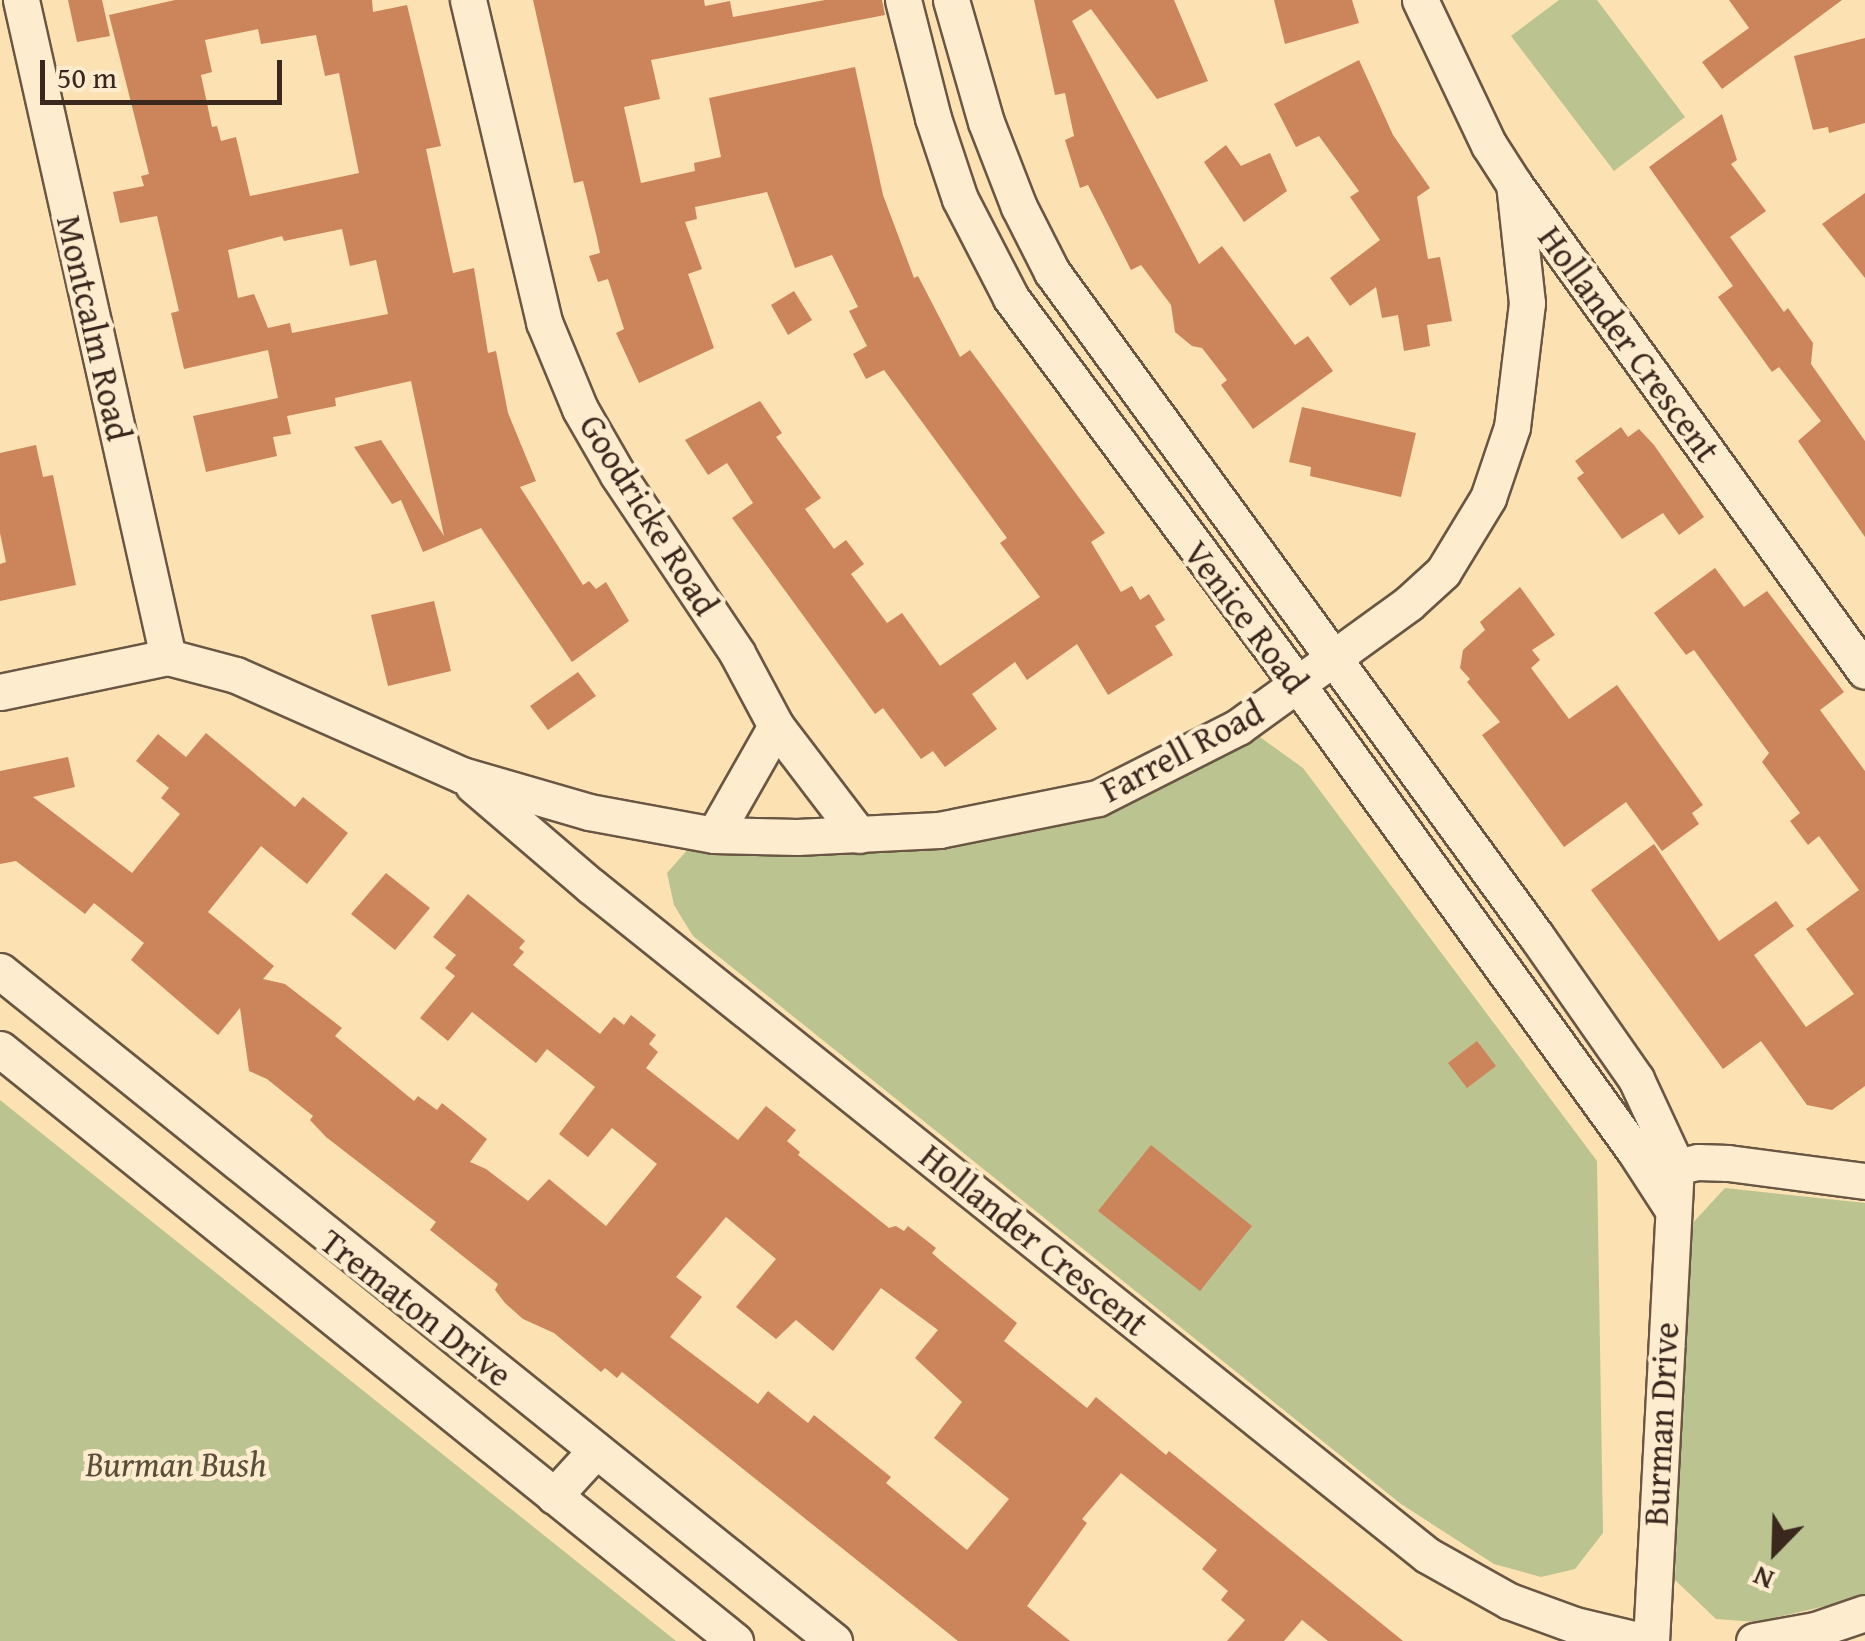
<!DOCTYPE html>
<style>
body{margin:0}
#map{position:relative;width:1865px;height:1641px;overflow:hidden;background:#fce1b3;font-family:"Gentium Book Plus",serif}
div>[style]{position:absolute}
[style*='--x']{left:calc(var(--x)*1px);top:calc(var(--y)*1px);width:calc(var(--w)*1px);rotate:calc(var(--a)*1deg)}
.green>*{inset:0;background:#bbc390}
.building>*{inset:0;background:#cc845a}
.roads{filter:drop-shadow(2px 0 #6a5643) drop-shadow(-2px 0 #6a5643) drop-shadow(0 2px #6a5643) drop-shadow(0 -2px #6a5643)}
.minor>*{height:35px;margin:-17.5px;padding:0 17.5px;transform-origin:17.5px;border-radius:17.5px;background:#fdecce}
span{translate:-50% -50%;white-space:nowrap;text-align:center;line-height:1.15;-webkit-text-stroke:9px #fdecce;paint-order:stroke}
.street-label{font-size:35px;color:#3a281e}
.park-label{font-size:35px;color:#5a4f3a;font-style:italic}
.north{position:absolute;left:1725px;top:1501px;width:100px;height:100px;-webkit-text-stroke:8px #fdecce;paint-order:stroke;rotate:203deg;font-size:28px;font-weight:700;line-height:40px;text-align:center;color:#3a281e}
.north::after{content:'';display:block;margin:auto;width:35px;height:45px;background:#3a281e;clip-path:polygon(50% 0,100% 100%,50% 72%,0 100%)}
.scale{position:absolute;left:40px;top:60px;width:242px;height:45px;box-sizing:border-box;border:5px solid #3a281e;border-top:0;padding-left:12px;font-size:30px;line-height:35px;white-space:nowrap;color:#3a281e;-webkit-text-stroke:8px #fdecce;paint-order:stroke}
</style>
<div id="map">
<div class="green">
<div style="clip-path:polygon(1559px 0,1597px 0,1685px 117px,1614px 171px,1511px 36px)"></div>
<div style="clip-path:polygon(1253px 732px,1303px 768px,1597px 1161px,1603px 1533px,1575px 1569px,1541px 1577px,1494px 1564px,1401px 1504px,693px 936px,674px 905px,667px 873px,690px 847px,1043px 813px)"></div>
<div style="clip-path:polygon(0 1100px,676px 1641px,0 1641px)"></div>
<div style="clip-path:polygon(1725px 1188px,1865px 1203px,1865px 1597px,1756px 1622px,1716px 1619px,1675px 1580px,1689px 1227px)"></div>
</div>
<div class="building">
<div style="clip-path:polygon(68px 0,102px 0,110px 36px,77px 42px)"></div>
<div style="clip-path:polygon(evenodd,175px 0,372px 0,373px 12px,407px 5px,441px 146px,426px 149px,453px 273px,474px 268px,488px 353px,496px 351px,508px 413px,536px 481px,520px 487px,583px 585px,589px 581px,596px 589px,606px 582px,629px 621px,572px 662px,481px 528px,423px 552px,401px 500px,392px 504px,354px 447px,381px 440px,444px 536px,411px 381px,335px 398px,336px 406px,287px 416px,291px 434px,273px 437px,277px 456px,206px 472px,193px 416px,278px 398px,268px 350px,184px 369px,171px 313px,179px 311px,157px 216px,120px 223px,113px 192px,144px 186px,141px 176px,149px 174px,109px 15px,175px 0,258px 29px,261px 44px,316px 35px,325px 76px,339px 73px,359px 173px,250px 196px,236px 137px,221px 141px,217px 126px,212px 127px,201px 75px,212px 72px,205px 40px,258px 29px,175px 0,342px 229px,350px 266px,376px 260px,388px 314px,292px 333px,290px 323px,268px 328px,254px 294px,238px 298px,228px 250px,282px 236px,284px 241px,342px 229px)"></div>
<div style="clip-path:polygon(533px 0,704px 0,705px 6px,730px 1px,733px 17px,825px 0,882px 0,885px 15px,651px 60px,660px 99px,624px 107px,641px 183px,695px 171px,694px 163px,721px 157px,709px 98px,855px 67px,883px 195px,914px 278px,918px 276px,960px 357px,970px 350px,1105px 533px,1091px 542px,1121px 592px,1132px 586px,1140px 600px,1149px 594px,1165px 620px,1155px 626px,1173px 655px,1108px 695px,1077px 644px,1027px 680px,1015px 662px,972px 694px,997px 729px,945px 767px,933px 751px,921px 759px,883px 708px,875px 714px,732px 518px,753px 503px,727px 463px,708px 475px,685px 440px,760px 401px,782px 433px,776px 437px,821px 498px,805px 509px,834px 549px,846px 540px,864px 564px,851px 574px,887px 623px,902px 613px,940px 666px,1040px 597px,1000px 543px,1007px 538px,884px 370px,866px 379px,853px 354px,867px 346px,849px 311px,858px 307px,832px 255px,795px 268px,767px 192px,695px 207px,697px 219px,685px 222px,702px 269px,688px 274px,714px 348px,639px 383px,616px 333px,624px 329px,608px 279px,598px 282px,589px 256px,600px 253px,597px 238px,583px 181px,574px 183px)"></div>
<div style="clip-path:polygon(1034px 0,1174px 0,1208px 81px,1157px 99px,1091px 9px,1072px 21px,1199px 264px,1222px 246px,1295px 345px,1308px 336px,1333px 371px,1253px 429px,1221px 385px,1227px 380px,1202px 348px,1192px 346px,1175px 332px,1171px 305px,1141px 265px,1131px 270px,1088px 185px,1080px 188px,1065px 140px,1074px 136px,1065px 93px,1055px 95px)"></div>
<div style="clip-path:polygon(1274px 0,1352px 0,1359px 23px,1285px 44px)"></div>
<div style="clip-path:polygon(1729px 0,1842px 0,1722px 89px,1702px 62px,1749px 28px)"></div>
<div style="clip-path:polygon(1865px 38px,1865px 123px,1829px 133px,1828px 127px,1813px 130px,1794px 56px)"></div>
<div style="clip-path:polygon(1359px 60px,1393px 135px,1430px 188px,1417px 197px,1428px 259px,1440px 257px,1452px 321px,1427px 325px,1430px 346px,1404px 351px,1398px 315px,1382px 318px,1376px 287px,1350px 306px,1330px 278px,1380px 240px,1350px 197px,1359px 191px,1319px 136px,1296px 147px,1274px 104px)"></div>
<div style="clip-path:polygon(1722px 114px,1737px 160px,1731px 164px,1766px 211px,1730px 237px,1784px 312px,1788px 308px,1813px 343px,1811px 364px,1865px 441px,1865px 537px,1798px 441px,1821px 421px,1779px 367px,1772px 372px,1718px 297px,1733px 286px,1649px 167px)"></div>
<div style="clip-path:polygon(1226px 145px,1241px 166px,1270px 153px,1287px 191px,1244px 222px,1204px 162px)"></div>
<div style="clip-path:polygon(1865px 193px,1865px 278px,1822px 224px)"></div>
<div style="clip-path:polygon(794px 291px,812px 320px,788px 335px,771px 305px)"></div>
<div style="clip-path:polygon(1302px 407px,1416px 433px,1401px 497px,1310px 476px,1311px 467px,1289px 462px)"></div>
<div style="clip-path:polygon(1621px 427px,1628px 437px,1639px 429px,1654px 445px,1704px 517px,1679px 535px,1663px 513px,1622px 539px,1577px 478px,1584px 473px,1575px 461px)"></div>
<div style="clip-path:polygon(36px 445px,43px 477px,53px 475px,76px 585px,0 601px,0 564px,6px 562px,0 533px,0 453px)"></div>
<div style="clip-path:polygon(1715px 568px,1744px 607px,1767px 591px,1844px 692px,1820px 710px,1865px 771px,1865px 1086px,1832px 1110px,1807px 1105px,1761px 1041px,1723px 1069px,1591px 890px,1654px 844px,1719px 941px,1776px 901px,1794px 926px,1754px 955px,1806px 1027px,1854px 994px,1806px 929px,1859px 890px,1819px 836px,1808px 845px,1790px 821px,1800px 813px,1762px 762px,1769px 753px,1694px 650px,1686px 655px,1654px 613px)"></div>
<div style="clip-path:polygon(1520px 587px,1555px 635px,1532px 650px,1540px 660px,1531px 668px,1569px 719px,1617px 685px,1703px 805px,1692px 813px,1699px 824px,1662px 851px,1626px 802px,1564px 847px,1482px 735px,1500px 722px,1467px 682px,1470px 679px,1460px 668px,1463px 650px,1485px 630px,1480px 622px)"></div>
<div style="clip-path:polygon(434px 601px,451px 671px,388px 686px,371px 615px)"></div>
<div style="clip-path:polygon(578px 672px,596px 696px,548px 730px,530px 706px)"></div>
<div style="clip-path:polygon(evenodd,206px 733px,295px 807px,303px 797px,348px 833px,307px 884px,261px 846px,208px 912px,274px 966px,263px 979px,285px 984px,342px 1028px,335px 1036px,414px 1101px,418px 1096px,437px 1110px,442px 1103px,487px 1139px,470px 1162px,486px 1169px,528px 1201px,549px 1179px,606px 1226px,657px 1164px,612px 1128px,588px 1157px,559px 1134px,595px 1087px,547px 1049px,536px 1063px,472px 1012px,448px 1041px,420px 1018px,455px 976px,445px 968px,456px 955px,433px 937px,468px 894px,525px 941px,519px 948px,524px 952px,513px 965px,600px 1034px,614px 1017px,624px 1025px,631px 1015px,656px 1035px,649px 1044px,658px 1052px,646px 1068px,738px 1140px,766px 1106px,796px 1130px,787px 1141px,800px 1152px,798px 1155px,889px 1228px,896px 1226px,904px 1231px,908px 1226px,936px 1248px,932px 1253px,941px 1261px,1017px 1323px,1004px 1341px,1087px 1408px,1096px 1397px,1166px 1455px,1169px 1451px,1403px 1641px,1328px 1641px,1302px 1620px,1284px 1641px,1227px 1641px,1245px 1620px,1221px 1600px,1228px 1591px,1202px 1569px,1217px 1550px,1121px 1473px,1082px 1519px,1087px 1523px,1027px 1606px,1070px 1641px,958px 1641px,622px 1372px,617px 1378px,605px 1368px,601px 1372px,554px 1333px,523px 1319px,505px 1303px,495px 1290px,498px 1284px,430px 1230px,436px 1222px,326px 1137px,310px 1120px,313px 1116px,267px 1079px,249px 1071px,240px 1008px,218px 1035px,131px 960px,144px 943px,94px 903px,85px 914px,16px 861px,0 864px,0 771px,68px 757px,75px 787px,33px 797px,132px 873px,180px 814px,161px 798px,169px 788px,136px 761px,158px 734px,186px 757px,206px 733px,726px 1217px,776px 1259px,736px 1307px,776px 1339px,796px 1320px,833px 1351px,881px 1288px,938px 1330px,915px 1358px,962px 1402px,934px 1438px,1009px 1499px,967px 1550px,886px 1483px,891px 1477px,814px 1415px,808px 1423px,768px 1391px,758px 1404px,670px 1337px,702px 1297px,676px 1277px,726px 1217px)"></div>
<div style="clip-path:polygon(386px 873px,430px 908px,395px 950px,351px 914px)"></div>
<div style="clip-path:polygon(1477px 1041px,1496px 1066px,1467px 1088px,1448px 1063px)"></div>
<div style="clip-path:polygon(1151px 1145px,1252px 1226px,1200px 1291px,1098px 1211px)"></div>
</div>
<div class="roads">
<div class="minor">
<div style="--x:21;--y:0;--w:673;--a:77.39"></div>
<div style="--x:468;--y:0;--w:331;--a:76.7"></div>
<div style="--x:544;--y:322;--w:94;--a:67.5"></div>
<div style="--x:580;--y:409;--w:76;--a:60.1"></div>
<div style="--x:618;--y:475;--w:214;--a:56.2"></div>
<div style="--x:737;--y:653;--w:83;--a:61.9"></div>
<div style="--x:776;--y:726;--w:125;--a:119.6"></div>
<div style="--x:903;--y:0;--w:122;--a:75.7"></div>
<div style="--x:933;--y:118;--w:85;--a:71.6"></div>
<div style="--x:960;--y:199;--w:111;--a:62.7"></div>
<div style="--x:1011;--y:298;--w:482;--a:53.4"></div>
<div style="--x:1298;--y:685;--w:574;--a:54.15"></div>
<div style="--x:1634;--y:1150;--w:68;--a:57"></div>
<div style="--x:951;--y:0;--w:127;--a:74"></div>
<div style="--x:986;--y:122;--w:91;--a:68.8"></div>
<div style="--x:1019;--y:207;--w:73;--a:63.1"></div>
<div style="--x:1052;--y:272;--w:823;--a:53.9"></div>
<div style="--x:1537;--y:937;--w:173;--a:55.1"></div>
<div style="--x:1636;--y:1079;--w:95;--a:65.1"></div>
<div style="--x:1676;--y:1165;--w:477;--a:93"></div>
<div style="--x:1420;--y:0;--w:161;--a:64.6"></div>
<div style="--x:1489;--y:145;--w:46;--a:57.3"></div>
<div style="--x:1514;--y:184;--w:600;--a:54.22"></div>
<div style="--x:0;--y:692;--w:172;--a:-11.8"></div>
<div style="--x:168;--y:657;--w:70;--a:14.8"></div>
<div style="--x:236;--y:675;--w:247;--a:23.9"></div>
<div style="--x:462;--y:775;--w:132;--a:16.2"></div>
<div style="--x:589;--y:812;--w:127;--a:10.4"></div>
<div style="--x:714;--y:835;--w:83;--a:1.4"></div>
<div style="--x:797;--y:837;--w:142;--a:-2.8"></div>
<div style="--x:939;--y:830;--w:162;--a:-11.4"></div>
<div style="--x:1098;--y:798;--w:157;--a:-26.9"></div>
<div style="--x:1238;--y:727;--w:211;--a:-35.9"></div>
<div style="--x:1409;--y:603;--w:46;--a:-42.4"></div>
<div style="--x:1443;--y:572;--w:87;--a:-58.7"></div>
<div style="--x:1488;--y:498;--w:75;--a:-71.3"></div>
<div style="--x:1512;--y:427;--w:125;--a:-83.1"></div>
<div style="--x:1527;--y:303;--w:120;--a:-96.2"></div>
<div style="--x:776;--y:726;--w:137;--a:52.7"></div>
<div style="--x:473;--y:785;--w:155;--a:40.6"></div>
<div style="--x:591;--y:886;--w:1071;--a:38.67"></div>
<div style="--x:1427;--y:1555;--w:94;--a:29.3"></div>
<div style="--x:1509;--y:1601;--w:70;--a:20"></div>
<div style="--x:1575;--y:1625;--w:69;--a:13.4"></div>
<div style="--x:0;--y:971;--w:1070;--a:38.78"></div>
<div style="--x:0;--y:1049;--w:944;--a:38.85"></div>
<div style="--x:1656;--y:1171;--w:43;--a:-12.1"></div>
<div style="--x:1698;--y:1162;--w:30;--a:2"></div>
<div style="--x:1728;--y:1163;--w:138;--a:7.5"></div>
<div style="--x:554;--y:1496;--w:62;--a:-47.6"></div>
<div style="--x:1754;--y:1641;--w:62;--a:-10.2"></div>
<div style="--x:1815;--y:1630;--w:53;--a:-18.8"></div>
</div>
</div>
<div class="street-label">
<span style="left:94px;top:328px;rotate:77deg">Montcalm Road</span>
<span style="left:1629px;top:344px;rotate:54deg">Hollander Crescent</span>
<span style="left:649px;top:515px;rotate:58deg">Goodricke Road</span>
<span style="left:1246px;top:617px;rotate:53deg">Venice Road</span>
<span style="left:1182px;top:751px;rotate:-28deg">Farrell Road</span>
<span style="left:1034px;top:1240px;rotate:39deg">Hollander Crescent</span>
<span style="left:416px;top:1308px;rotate:38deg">Trematon Drive</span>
<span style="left:1661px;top:1424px;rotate:-87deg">Burman Drive</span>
</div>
<div class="park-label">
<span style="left:176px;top:1464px">Burman Bush</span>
</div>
<div class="north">N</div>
<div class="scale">50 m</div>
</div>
